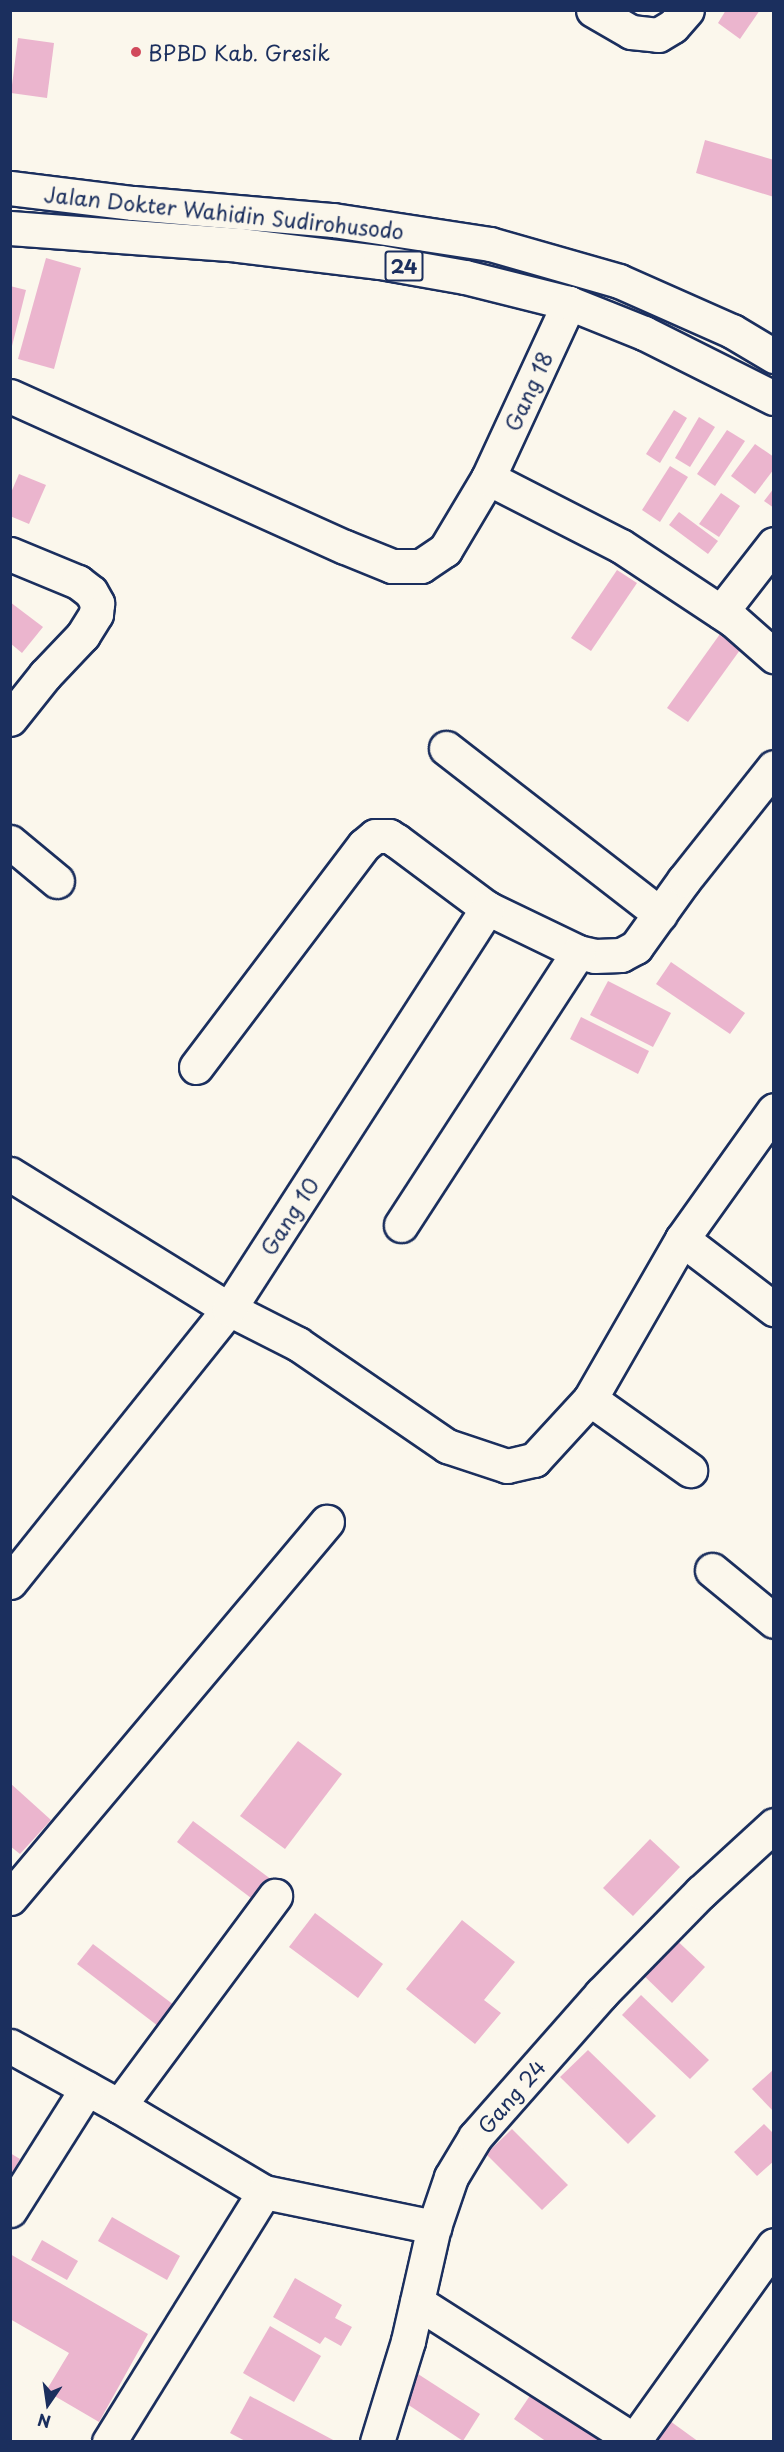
<!DOCTYPE html>
<style>
body{margin:0}
#map{position:relative;width:784px;height:2452px;overflow:hidden;background:#fbf7ec;font-family:"Playpen Sans",sans-serif}
div>[style]{position:absolute}
[style*='--x']{left:calc(var(--x)*1px);top:calc(var(--y)*1px);width:calc(var(--w)*1px);rotate:calc(var(--a)*1deg)}
.building>*{inset:0;background:#ebb5ce}
.roads{filter:drop-shadow(2px 0 #1b2f5e) drop-shadow(-2px 0 #1b2f5e) drop-shadow(0 2px #1b2f5e) drop-shadow(0 -2px #1b2f5e)}
.street>*{height:33px;margin:-16.5px;padding:0 16.5px;transform-origin:16.5px;border-radius:16.5px;background:#fbf7ec}
.highway>*{height:33px;margin:-16.5px;padding:0 16.5px;transform-origin:16.5px;border-radius:16.5px;background:#fbf7ec}
.dots>*{width:16px;height:16px;translate:-50% -50%;box-sizing:border-box;border:3px solid #fbf7ec;border-radius:50%}
span{translate:-50% -50%;white-space:nowrap;text-align:center;line-height:1.15;-webkit-text-stroke:4.5px #fbf7ec;paint-order:stroke}
.shield-label span{padding:2px 4px;background:#fbf7ec;border:2px solid;border-radius:4px;-webkit-text-stroke-width:0}
.shield-label{font-size:20px;color:#1b2f5e;font-weight:700}
.poi-label{font-size:21px;color:#1b2f5e}
.left{translate:0 -50%;text-align:left}
.street-label{font-size:21px;color:#1b2f5e}
.frame{position:absolute;inset:0;border:12px solid #1b2f5e;pointer-events:none}
.north{position:absolute;left:18px;top:2374px;width:60px;height:60px;-webkit-text-stroke:4px #fbf7ec;paint-order:stroke;rotate:193deg;font-size:16px;font-weight:700;line-height:24px;text-align:center;color:#1b2f5e}
.north::after{content:'';display:block;margin:auto;width:21px;height:27px;background:#1b2f5e;clip-path:polygon(50% 0,100% 100%,50% 72%,0 100%)}
</style>
<div id="map">
<div class="building">
<div style="clip-path:polygon(726px 10px,760px 10px,740px 39px,718px 23px)"></div>
<div style="clip-path:polygon(18px 38px,54px 43px,47px 98px,11px 93px)"></div>
<div style="clip-path:polygon(705px 140px,774px 160px,774px 197px,696px 173px)"></div>
<div style="clip-path:polygon(46px 258px,81px 268px,54px 369px,18px 359px)"></div>
<div style="clip-path:polygon(10px 286px,26px 290px,12px 346px,10px 346px)"></div>
<div style="clip-path:polygon(674px 410px,687px 418px,660px 463px,646px 454px)"></div>
<div style="clip-path:polygon(699px 417px,715px 427px,690px 467px,675px 458px)"></div>
<div style="clip-path:polygon(727px 430px,745px 441px,715px 486px,697px 474px)"></div>
<div style="clip-path:polygon(755px 444px,774px 457px,774px 469px,755px 494px,731px 476px)"></div>
<div style="clip-path:polygon(670px 466px,688px 477px,660px 522px,642px 510px)"></div>
<div style="clip-path:polygon(19px 474px,46px 485px,29px 524px,10px 516px,10px 495px)"></div>
<div style="clip-path:polygon(774px 488px,774px 508px,764px 501px)"></div>
<div style="clip-path:polygon(721px 493px,740px 506px,719px 537px,699px 524px)"></div>
<div style="clip-path:polygon(679px 512px,718px 541px,708px 554px,669px 525px)"></div>
<div style="clip-path:polygon(617px 570px,637px 583px,591px 651px,571px 638px)"></div>
<div style="clip-path:polygon(10px 602px,43px 627px,22px 653px,10px 643px)"></div>
<div style="clip-path:polygon(720px 634px,740px 650px,688px 722px,667px 708px)"></div>
<div style="clip-path:polygon(671px 962px,745px 1013px,730px 1034px,656px 984px)"></div>
<div style="clip-path:polygon(608px 981px,671px 1013px,653px 1047px,590px 1015px)"></div>
<div style="clip-path:polygon(581px 1017px,649px 1051px,638px 1074px,570px 1039px)"></div>
<div style="clip-path:polygon(298px 1741px,342px 1774px,285px 1849px,240px 1816px)"></div>
<div style="clip-path:polygon(10px 1783px,51px 1820px,20px 1854px,10px 1846px)"></div>
<div style="clip-path:polygon(193px 1821px,272px 1880px,255px 1901px,177px 1842px)"></div>
<div style="clip-path:polygon(650px 1839px,680px 1867px,633px 1916px,603px 1888px)"></div>
<div style="clip-path:polygon(315px 1913px,383px 1964px,358px 1998px,289px 1947px)"></div>
<div style="clip-path:polygon(462px 1920px,515px 1962px,484px 2000px,501px 2013px,475px 2044px,406px 1989px)"></div>
<div style="clip-path:polygon(669px 1933px,705px 1967px,672px 2003px,636px 1968px)"></div>
<div style="clip-path:polygon(93px 1944px,174px 2005px,158px 2026px,77px 1964px)"></div>
<div style="clip-path:polygon(641px 1995px,709px 2060px,690px 2079px,622px 2015px)"></div>
<div style="clip-path:polygon(588px 2050px,656px 2116px,628px 2144px,560px 2077px)"></div>
<div style="clip-path:polygon(774px 2069px,774px 2112px,752px 2089px)"></div>
<div style="clip-path:polygon(764px 2124px,774px 2134px,774px 2161px,757px 2176px,734px 2152px)"></div>
<div style="clip-path:polygon(512px 2129px,568px 2185px,542px 2210px,486px 2154px)"></div>
<div style="clip-path:polygon(10px 2153px,20px 2159px,10px 2176px)"></div>
<div style="clip-path:polygon(112px 2217px,180px 2256px,167px 2280px,98px 2241px)"></div>
<div style="clip-path:polygon(42px 2240px,78px 2261px,67px 2280px,31px 2260px)"></div>
<div style="clip-path:polygon(10px 2254px,148px 2334px,99px 2422px,46px 2391px,69px 2353px,10px 2319px)"></div>
<div style="clip-path:polygon(295px 2278px,342px 2305px,335px 2318px,352px 2327px,341px 2346px,325px 2337px,320px 2344px,273px 2317px)"></div>
<div style="clip-path:polygon(270px 2326px,321px 2356px,294px 2402px,243px 2373px)"></div>
<div style="clip-path:polygon(418px 2374px,480px 2414px,463px 2441px,401px 2400px)"></div>
<div style="clip-path:polygon(538px 2384px,612px 2442px,547px 2442px,514px 2419px)"></div>
<div style="clip-path:polygon(250px 2396px,337px 2442px,247px 2442px,230px 2433px)"></div>
<div style="clip-path:polygon(670px 2421px,699px 2442px,655px 2442px)"></div>
</div>
<div class="roads">
<div class="street">
<div style="--x:593;--y:10;--w:44;--a:30.1"></div>
<div style="--x:631;--y:32;--w:27;--a:6"></div>
<div style="--x:658;--y:35;--w:17;--a:-31"></div>
<div style="--x:673;--y:26;--w:21;--a:-49"></div>
<div style="--x:10;--y:396;--w:367;--a:24.3"></div>
<div style="--x:345;--y:547;--w:51;--a:22"></div>
<div style="--x:392;--y:566;--w:29;--a:0"></div>
<div style="--x:421;--y:566;--w:29;--a:-34"></div>
<div style="--x:445;--y:550;--w:84;--a:-59.2"></div>
<div style="--x:488;--y:478;--w:193;--a:-65.2"></div>
<div style="--x:488;--y:478;--w:149;--a:27.1"></div>
<div style="--x:621;--y:546;--w:134;--a:33.5"></div>
<div style="--x:733;--y:620;--w:55;--a:41.3"></div>
<div style="--x:10;--y:554;--w:74;--a:22.4"></div>
<div style="--x:78;--y:582;--w:16;--a:38"></div>
<div style="--x:91;--y:592;--w:13;--a:61"></div>
<div style="--x:97;--y:603;--w:11;--a:95"></div>
<div style="--x:96;--y:614;--w:25;--a:122"></div>
<div style="--x:83;--y:635;--w:55;--a:133.5"></div>
<div style="--x:45;--y:675;--w:56;--a:128.5"></div>
<div style="--x:721;--y:612;--w:86;--a:-52.1"></div>
<div style="--x:446;--y:748;--w:271;--a:37.8"></div>
<div style="--x:10;--y:842;--w:61;--a:39.7"></div>
<div style="--x:196;--y:1067;--w:278;--a:-52.9"></div>
<div style="--x:364;--y:845;--w:14;--a:-39"></div>
<div style="--x:375;--y:836;--w:14;--a:0"></div>
<div style="--x:389;--y:836;--w:9;--a:32"></div>
<div style="--x:397;--y:841;--w:112;--a:36.7"></div>
<div style="--x:487;--y:908;--w:101;--a:25.8"></div>
<div style="--x:578;--y:952;--w:17;--a:13"></div>
<div style="--x:595;--y:956;--w:26;--a:-2"></div>
<div style="--x:621;--y:955;--w:17;--a:-28"></div>
<div style="--x:636;--y:947;--w:82;--a:-54.4"></div>
<div style="--x:684;--y:880;--w:144;--a:-51.5"></div>
<div style="--x:10;--y:1174;--w:257;--a:31.7"></div>
<div style="--x:229;--y:1309;--w:77;--a:26.9"></div>
<div style="--x:298;--y:1344;--w:181;--a:34.4"></div>
<div style="--x:447;--y:1446;--w:63;--a:18.4"></div>
<div style="--x:507;--y:1466;--w:28;--a:-13"></div>
<div style="--x:534;--y:1460;--w:83;--a:-47.4"></div>
<div style="--x:590;--y:1399;--w:185;--a:-60.1"></div>
<div style="--x:682;--y:1239;--w:158;--a:-54.5"></div>
<div style="--x:401;--y:1225;--w:325;--a:-57"></div>
<div style="--x:682;--y:1239;--w:116;--a:37.3"></div>
<div style="--x:590;--y:1399;--w:123;--a:35.4"></div>
<div style="--x:712;--y:1570;--w:80;--a:39.4"></div>
<div style="--x:10;--y:1582;--w:350;--a:-51.3"></div>
<div style="--x:229;--y:1309;--w:477;--a:-57.2"></div>
<div style="--x:10;--y:1898;--w:492;--a:-49.9"></div>
<div style="--x:10;--y:2046;--w:124;--a:28.8"></div>
<div style="--x:119;--y:2106;--w:169;--a:30.7"></div>
<div style="--x:264;--y:2192;--w:174;--a:11.6"></div>
<div style="--x:119;--y:2106;--w:262;--a:-53.4"></div>
<div style="--x:10;--y:2210;--w:144;--a:-57.7"></div>
<div style="--x:417;--y:2302;--w:257;--a:32.5"></div>
<div style="--x:109;--y:2442;--w:294;--a:-58.2"></div>
<div style="--x:377;--y:2442;--w:106;--a:-72.9"></div>
<div style="--x:408;--y:2341;--w:117;--a:-77.2"></div>
<div style="--x:434;--y:2227;--w:53;--a:-71.2"></div>
<div style="--x:451;--y:2177;--w:47;--a:-59"></div>
<div style="--x:475;--y:2137;--w:191;--a:-48.6"></div>
<div style="--x:601;--y:1994;--w:143;--a:-45.6"></div>
<div style="--x:701;--y:1892;--w:99;--a:-42.5"></div>
<div style="--x:633;--y:2442;--w:242;--a:-54.4"></div>
</div>
<div class="highway">
<div style="--x:10;--y:188;--w:124;--a:7"></div>
<div style="--x:133;--y:203;--w:201;--a:4.9"></div>
<div style="--x:333;--y:220;--w:159;--a:8.7"></div>
<div style="--x:490;--y:244;--w:134;--a:16"></div>
<div style="--x:619;--y:281;--w:124;--a:23.9"></div>
<div style="--x:732;--y:331;--w:49;--a:30.8"></div>
<div style="--x:10;--y:228;--w:230;--a:4.2"></div>
<div style="--x:239;--y:245;--w:142;--a:6.9"></div>
<div style="--x:380;--y:262;--w:86;--a:10"></div>
<div style="--x:465;--y:277;--w:107;--a:14"></div>
<div style="--x:569;--y:303;--w:81;--a:21.8"></div>
<div style="--x:644;--y:333;--w:145;--a:26.6"></div>
</div>
</div>
<div class="dots">
<div style="left:136px;top:52px;background:#d1495b"></div>
</div>
<div class="shield-label">
<span style="left:404px;top:266px">24</span>
</div>
<div class="poi-label">
<span class="left" style="left:148px;top:52px">BPBD Kab. Gresik</span>
</div>
<div class="street-label">
<span style="left:224px;top:212px;rotate:6deg">Jalan Dokter Wahidin Sudirohusodo</span>
<span style="left:528px;top:391px;rotate:-65deg">Gang 18</span>
<span style="left:289px;top:1216px;rotate:-57deg">Gang 10</span>
<span style="left:511px;top:2096px;rotate:-49deg">Gang 24</span>
</div>
<div class="frame"></div>
<div class="north">N</div>
</div>
